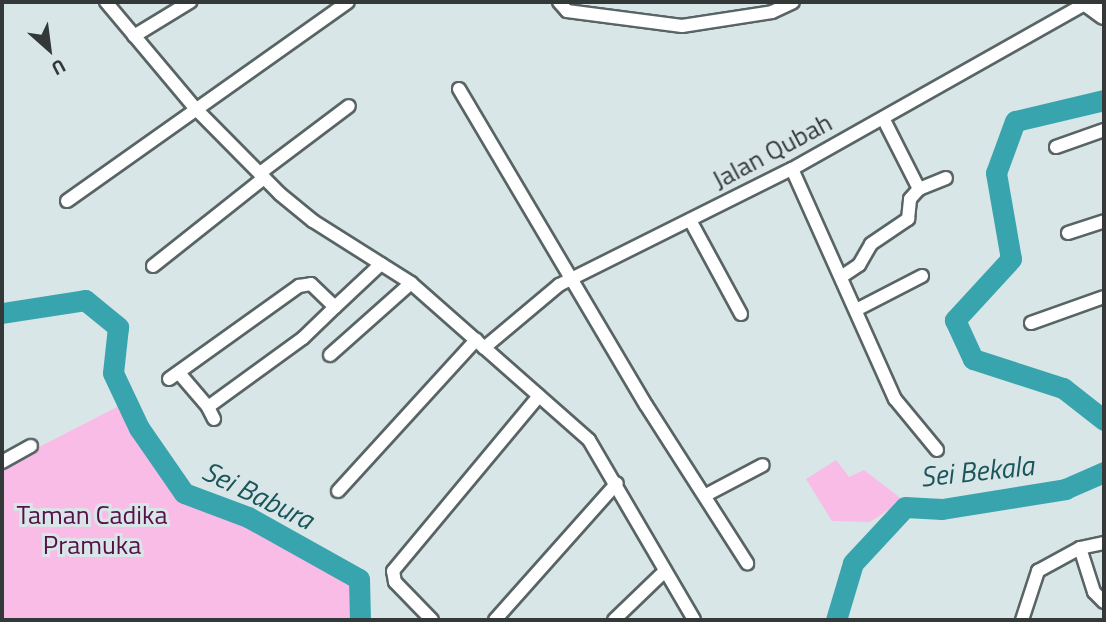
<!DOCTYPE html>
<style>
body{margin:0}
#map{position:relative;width:1106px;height:622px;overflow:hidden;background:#d9e6e7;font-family:"Titillium Web",sans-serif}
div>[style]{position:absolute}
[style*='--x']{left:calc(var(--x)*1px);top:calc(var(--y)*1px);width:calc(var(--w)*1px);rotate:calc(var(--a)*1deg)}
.green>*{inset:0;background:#f8bce6}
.river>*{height:21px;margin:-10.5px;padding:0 10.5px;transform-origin:10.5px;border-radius:10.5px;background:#38a4ae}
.roads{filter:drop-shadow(2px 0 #596465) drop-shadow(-2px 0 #596465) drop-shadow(0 2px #596465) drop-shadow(0 -2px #596465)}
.minor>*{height:12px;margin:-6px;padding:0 6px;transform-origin:6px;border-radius:6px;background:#fff}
.secondary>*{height:18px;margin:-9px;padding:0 9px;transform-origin:9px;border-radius:9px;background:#fff}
span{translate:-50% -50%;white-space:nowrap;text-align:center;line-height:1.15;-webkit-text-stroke:6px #d9e6e7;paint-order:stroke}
.street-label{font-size:26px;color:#333839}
.park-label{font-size:26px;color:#571149}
.water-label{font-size:28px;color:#19555a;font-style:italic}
.frame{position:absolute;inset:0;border:4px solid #333839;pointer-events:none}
.north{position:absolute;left:14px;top:14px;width:70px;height:70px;-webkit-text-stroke:5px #d9e6e7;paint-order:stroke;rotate:152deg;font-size:19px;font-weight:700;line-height:28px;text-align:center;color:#333839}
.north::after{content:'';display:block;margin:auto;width:24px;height:32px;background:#333839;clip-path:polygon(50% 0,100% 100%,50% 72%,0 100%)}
</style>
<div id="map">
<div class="green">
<div style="clip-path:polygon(121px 405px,179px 500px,264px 533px,353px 582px,353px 620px,2px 620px,2px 466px)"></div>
<div style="clip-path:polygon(836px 460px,849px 477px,864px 470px,903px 500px,870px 522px,832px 521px,806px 479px)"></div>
</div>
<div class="river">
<div style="--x:1104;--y:100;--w:91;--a:166.7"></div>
<div style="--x:1015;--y:121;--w:55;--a:110.1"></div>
<div style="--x:996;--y:173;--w:87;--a:80.1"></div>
<div style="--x:1011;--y:259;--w:83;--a:132.6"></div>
<div style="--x:955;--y:320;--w:43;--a:65.2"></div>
<div style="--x:973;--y:359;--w:95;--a:17.9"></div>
<div style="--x:1063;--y:388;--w:52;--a:38"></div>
<div style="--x:2;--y:313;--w:84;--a:-8.9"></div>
<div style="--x:85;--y:300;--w:43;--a:39.3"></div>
<div style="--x:118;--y:327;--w:46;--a:96.2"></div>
<div style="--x:113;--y:373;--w:61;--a:64.7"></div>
<div style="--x:139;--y:428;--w:79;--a:55.3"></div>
<div style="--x:184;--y:493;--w:68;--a:20.6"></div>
<div style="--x:248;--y:517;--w:127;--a:29.2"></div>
<div style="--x:359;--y:579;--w:41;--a:88.6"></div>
<div style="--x:836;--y:620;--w:59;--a:-73.4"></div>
<div style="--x:853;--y:563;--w:76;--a:-47.1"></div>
<div style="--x:905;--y:507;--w:37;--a:3"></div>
<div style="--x:942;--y:509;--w:125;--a:-9.2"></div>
<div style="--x:1065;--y:489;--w:43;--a:-23.6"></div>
</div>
<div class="roads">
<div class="minor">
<div style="--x:106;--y:2;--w:137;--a:50"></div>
<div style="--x:194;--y:107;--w:122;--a:45.3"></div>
<div style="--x:280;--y:194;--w:43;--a:39.3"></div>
<div style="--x:313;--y:221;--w:116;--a:32.3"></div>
<div style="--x:411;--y:283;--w:237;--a:41.4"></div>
<div style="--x:589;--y:440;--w:208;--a:59.7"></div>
<div style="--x:559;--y:2;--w:12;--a:48"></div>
<div style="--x:567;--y:11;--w:116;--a:7.4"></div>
<div style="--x:682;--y:26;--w:91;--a:-8.8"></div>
<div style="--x:772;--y:12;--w:23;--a:-25"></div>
<div style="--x:134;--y:36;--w:66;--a:-31.3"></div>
<div style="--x:459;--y:89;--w:367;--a:59.4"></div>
<div style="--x:646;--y:405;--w:188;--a:57.4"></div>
<div style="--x:883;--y:118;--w:80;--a:63.1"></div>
<div style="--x:1056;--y:147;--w:51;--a:-19.5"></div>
<div style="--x:792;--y:169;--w:252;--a:65.9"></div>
<div style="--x:895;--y:399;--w:66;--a:50.5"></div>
<div style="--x:260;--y:173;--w:111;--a:-37"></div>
<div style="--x:67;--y:201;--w:344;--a:-35.3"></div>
<div style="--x:690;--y:220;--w:107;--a:61.5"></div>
<div style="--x:1068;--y:233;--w:38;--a:-18"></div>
<div style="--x:153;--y:266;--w:142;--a:-38.4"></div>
<div style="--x:841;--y:277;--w:22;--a:-34"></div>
<div style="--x:859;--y:265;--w:24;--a:-60"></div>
<div style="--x:871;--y:244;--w:45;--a:-34"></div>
<div style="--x:908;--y:219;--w:20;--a:-84"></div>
<div style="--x:910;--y:199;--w:13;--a:-48"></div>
<div style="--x:919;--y:189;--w:29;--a:-22"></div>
<div style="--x:858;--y:309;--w:72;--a:-27.3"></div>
<div style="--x:1031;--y:323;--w:77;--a:-19.6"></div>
<div style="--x:484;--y:348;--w:98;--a:-40"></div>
<div style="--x:559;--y:285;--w:260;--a:-26.5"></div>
<div style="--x:792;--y:169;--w:340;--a:-29.4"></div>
<div style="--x:330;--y:355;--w:108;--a:-41.6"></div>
<div style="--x:179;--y:373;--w:45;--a:49.5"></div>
<div style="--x:169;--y:379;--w:160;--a:-35.6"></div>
<div style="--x:299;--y:286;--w:12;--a:-9"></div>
<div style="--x:311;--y:284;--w:33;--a:44"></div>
<div style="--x:335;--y:307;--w:63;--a:-43.1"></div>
<div style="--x:214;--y:419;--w:13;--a:-117"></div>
<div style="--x:208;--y:407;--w:117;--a:-36"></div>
<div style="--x:303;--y:338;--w:45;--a:-44.1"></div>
<div style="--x:2;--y:462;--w:33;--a:-29"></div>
<div style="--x:338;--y:491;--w:205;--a:-47.6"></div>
<div style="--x:706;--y:495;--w:64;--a:-27.8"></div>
<div style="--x:1080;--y:548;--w:25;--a:-12"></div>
<div style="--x:432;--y:620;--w:53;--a:-134.2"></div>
<div style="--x:395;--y:582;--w:11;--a:-100"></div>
<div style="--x:393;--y:571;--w:228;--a:-50.2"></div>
<div style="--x:495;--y:620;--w:183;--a:-48.3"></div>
<div style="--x:614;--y:620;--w:71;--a:-43.9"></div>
<div style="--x:1022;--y:620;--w:52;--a:-71.9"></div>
<div style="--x:1038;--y:571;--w:48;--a:-28.7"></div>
<div style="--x:1080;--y:548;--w:46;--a:72.3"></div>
<div style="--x:1094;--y:592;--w:14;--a:45"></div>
</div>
<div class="secondary">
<div style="--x:1086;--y:2;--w:22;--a:36"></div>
</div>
</div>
<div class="street-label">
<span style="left:772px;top:151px;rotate:-28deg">Jalan Qubah</span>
</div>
<div class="park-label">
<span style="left:92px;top:530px">Taman Cadika<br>Pramuka</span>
</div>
<div class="water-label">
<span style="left:977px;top:471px;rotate:-6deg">Sei Bekala</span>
<span style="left:258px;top:495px;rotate:26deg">Sei Babura</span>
</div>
<div class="frame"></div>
<div class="north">U</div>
</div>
